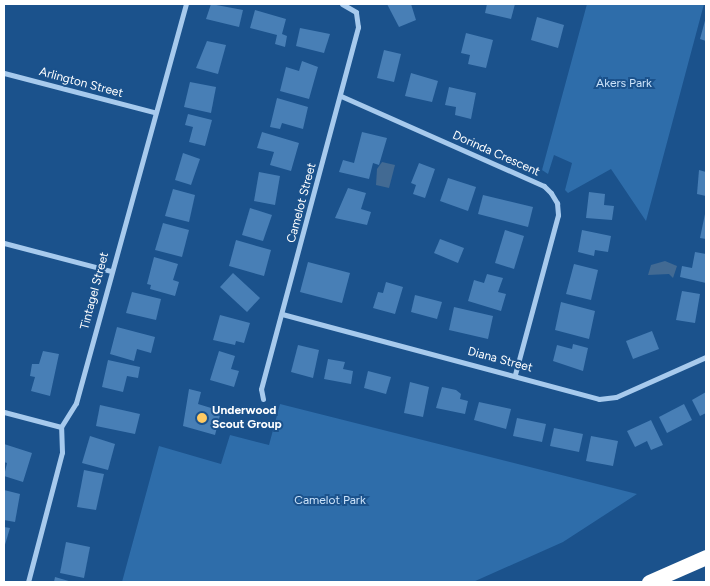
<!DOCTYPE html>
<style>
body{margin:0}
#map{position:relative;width:710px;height:586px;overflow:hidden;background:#1b528c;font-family:Figtree,sans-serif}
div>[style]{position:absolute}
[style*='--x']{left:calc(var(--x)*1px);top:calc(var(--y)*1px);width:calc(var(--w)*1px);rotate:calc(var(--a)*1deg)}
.green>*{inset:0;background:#2e6daa}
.water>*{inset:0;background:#426a93}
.building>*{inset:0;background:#487fb6}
.minor>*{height:5px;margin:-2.5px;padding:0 2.5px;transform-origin:2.5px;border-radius:2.5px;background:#a7caed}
.motorway>*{height:15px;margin:-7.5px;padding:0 7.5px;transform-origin:7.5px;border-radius:7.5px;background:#fff}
.dots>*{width:14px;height:14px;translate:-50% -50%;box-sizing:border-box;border:2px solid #1b528c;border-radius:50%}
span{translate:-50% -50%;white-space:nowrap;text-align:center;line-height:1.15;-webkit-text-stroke:4px #1b528c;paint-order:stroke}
.street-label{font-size:12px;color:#fff}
.park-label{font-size:12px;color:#cce3fa}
.poi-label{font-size:12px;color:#fff;font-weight:700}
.left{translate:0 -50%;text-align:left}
.frame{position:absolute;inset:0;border:5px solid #fff;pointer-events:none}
</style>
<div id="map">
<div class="green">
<div style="clip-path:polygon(587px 4px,704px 4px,646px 221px,611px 169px,568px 193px,565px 190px,572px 163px,554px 155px,548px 174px,542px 170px)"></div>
<div style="clip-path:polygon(280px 404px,637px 494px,563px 542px,473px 582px,122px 582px,159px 446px,221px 464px,230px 435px,269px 445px)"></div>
</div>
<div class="water">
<div style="clip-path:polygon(382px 162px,395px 165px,389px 188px,376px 185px,377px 169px)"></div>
<div style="clip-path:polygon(665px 261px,677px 266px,673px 278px,669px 274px,648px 275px,651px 265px)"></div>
</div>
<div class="building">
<div style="clip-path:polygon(211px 4px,243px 10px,239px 27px,206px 19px)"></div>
<div style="clip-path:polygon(387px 4px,411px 4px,416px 20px,399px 27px)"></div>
<div style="clip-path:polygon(487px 4px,515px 4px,511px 19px,485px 13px)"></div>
<div style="clip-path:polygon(255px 10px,286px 19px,282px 34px,287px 36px,285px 47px,275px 44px,277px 35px,250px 28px)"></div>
<div style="clip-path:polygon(537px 17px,564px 25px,558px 48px,531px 40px)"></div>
<div style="clip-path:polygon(706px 17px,706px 41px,700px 39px)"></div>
<div style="clip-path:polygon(300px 28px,330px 34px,324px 53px,296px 46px)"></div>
<div style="clip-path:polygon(466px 33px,493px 40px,486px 68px,468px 64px,470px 55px,461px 53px)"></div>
<div style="clip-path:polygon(207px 41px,226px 45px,218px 74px,196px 68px)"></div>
<div style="clip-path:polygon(384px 50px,401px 54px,394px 82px,377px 78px)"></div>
<div style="clip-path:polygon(302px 61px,318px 67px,309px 99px,280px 91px,286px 67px,299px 71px)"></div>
<div style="clip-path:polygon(411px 73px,438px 81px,432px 102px,405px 96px)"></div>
<div style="clip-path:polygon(190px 82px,216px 87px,211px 113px,184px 107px)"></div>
<div style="clip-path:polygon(449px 87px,476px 93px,471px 119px,455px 115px,456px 107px,445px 105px)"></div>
<div style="clip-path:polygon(277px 98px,308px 107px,303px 129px,282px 123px,280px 129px,270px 127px)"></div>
<div style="clip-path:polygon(188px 114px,212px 120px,205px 146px,189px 142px,193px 127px,185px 125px)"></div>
<div style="clip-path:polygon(262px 132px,299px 143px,291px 171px,270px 165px,274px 152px,257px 148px)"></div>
<div style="clip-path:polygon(362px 132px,387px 138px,379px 165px,373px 163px,369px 179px,339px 172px,343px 160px,354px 163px)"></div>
<div style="clip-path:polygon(183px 153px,200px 159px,191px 185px,175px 180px)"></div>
<div style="clip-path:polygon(419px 163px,435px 169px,425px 198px,413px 194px,416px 185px,411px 183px)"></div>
<div style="clip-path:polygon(699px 170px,706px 172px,706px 196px,697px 194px)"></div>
<div style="clip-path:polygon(259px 172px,280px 176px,275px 205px,254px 201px)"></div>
<div style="clip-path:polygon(448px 178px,476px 187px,468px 211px,440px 201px)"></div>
<div style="clip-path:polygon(348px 188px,366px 193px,361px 209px,371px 212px,367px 225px,335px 218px)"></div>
<div style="clip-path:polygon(173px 189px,195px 195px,189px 222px,165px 216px)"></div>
<div style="clip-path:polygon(589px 192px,605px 194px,604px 205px,614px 206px,612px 220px,586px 218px)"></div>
<div style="clip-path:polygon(483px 195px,533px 207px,528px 227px,478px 214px)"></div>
<div style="clip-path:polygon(250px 208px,272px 215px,263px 241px,242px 235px)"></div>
<div style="clip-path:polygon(705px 214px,706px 214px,706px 239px,700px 238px)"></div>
<div style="clip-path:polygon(163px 223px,189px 230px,182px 257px,155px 250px)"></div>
<div style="clip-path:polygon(505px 230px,524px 236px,514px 269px,495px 263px)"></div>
<div style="clip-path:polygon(582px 230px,611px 236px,608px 252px,595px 250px,594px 256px,578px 252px)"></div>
<div style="clip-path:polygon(440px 239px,464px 248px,458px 263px,434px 253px)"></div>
<div style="clip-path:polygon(236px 240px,271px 250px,264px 276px,229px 266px)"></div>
<div style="clip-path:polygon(695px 252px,706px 254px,706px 283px,680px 277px,682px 266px,692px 268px)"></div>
<div style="clip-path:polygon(154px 257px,178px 264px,173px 280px,179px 282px,175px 296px,150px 289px,151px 285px,147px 284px)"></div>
<div style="clip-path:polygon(308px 262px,350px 273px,342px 303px,300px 292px)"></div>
<div style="clip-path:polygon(574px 264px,598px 270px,591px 300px,566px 294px)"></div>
<div style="clip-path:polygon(233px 273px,260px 298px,247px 312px,220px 287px)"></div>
<div style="clip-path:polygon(487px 274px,503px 278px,498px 292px,506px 294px,501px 311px,468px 301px,474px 280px,484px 283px)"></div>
<div style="clip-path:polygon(386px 282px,403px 287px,395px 314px,373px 308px,378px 292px,383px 293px)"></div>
<div style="clip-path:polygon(682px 291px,700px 294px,695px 323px,676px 320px)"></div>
<div style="clip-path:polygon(132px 292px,161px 299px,156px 320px,126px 313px)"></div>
<div style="clip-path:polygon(415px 295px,442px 302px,437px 319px,411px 312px)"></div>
<div style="clip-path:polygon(561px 302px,595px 311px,589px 339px,555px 330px)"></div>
<div style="clip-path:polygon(454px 307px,493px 316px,488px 339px,449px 330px)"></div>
<div style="clip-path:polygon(220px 315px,250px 323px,244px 343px,236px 341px,235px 345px,213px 340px)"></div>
<div style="clip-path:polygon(117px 327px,155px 337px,151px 353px,137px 349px,134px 361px,110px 354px)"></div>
<div style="clip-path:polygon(652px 331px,659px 349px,633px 359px,626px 341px)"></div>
<div style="clip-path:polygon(573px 344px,588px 348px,583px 371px,553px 361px,557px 345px,572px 349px)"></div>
<div style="clip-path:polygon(298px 345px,319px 350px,313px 378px,291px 372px)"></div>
<div style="clip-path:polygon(43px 351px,59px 354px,50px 396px,31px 391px,35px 377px,30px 376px,32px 364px,39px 364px)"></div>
<div style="clip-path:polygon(219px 351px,235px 356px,231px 369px,239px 371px,234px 387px,210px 380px)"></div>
<div style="clip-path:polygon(328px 359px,345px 362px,343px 369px,353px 371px,351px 384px,324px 379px)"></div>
<div style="clip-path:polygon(108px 360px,140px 367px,138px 378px,127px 376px,123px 392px,102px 387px)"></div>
<div style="clip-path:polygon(368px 371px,391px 377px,386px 394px,364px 388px)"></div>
<div style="clip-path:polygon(410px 382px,429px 387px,423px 417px,404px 413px)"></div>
<div style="clip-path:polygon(442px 387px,456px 390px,461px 394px,460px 399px,468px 401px,465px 414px,436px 408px)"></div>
<div style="clip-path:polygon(189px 389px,201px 392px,198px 404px,221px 411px,215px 435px,183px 426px)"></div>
<div style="clip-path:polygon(706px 392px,706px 413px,700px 416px,692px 400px)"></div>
<div style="clip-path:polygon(479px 402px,511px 409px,506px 429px,474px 420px)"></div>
<div style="clip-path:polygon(684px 404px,692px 420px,667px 433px,659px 417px)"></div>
<div style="clip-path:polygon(100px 405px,140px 414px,135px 434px,96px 426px)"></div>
<div style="clip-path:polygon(517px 418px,546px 424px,542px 442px,513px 436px)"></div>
<div style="clip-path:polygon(651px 420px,663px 445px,651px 450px,647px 441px,635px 447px,627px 431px)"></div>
<div style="clip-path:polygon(554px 428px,583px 434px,579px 452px,550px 446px)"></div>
<div style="clip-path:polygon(90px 436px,115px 444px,108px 470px,82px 463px)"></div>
<div style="clip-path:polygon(591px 436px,618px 441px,613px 466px,586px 461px)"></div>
<div style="clip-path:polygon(4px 444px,32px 453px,23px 482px,4px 476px,7px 463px,4px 462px)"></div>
<div style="clip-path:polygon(84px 470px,104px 474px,96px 510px,77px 507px)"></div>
<div style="clip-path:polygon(4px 490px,20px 494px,15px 522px,4px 520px)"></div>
<div style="clip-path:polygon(4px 527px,10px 528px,4px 548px)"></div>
<div style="clip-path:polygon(66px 542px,90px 547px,84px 578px,60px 573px)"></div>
<div style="clip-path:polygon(55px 577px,72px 582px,54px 582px)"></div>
</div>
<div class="minor">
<div style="--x:4;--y:73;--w:155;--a:14.6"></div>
<div style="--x:341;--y:96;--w:222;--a:23.9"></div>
<div style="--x:544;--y:186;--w:10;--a:45"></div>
<div style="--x:551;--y:193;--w:12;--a:59"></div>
<div style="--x:557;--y:203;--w:12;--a:85"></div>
<div style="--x:558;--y:215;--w:165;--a:105.1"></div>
<div style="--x:4;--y:243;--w:111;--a:14.7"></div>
<div style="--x:282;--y:314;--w:328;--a:15"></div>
<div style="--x:599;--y:399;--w:17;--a:-7"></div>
<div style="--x:616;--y:397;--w:98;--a:-24"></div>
<div style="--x:263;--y:399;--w:10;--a:-101"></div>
<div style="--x:261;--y:389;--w:375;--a:-75"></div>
<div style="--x:358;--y:27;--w:15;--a:-98"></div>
<div style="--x:356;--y:12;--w:16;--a:-150"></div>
<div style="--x:4;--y:412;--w:59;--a:14.7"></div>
<div style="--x:28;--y:582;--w:134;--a:-75.3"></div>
<div style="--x:62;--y:452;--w:25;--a:-92"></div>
<div style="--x:61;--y:427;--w:28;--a:-58"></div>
<div style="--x:76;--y:403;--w:414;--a:-74.6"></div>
</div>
<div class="motorway">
<div style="--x:649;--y:582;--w:62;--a:-23.7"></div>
</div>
<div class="dots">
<div style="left:202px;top:418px;background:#feca63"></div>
</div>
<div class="street-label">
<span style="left:81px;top:83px;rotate:15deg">Arlington Street</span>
<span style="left:496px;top:154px;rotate:24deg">Dorinda Crescent</span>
<span style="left:302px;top:203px;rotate:-75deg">Camelot Street</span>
<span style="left:95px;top:291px;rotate:-75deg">Tintagel Street</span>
<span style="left:500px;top:360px;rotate:15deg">Diana Street</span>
</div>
<div class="park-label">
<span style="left:624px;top:84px">Akers Park</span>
<span style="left:330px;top:501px">Camelot Park</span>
</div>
<div class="poi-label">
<span class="left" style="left:212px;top:418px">Underwood<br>Scout Group</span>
</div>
<div class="frame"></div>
</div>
